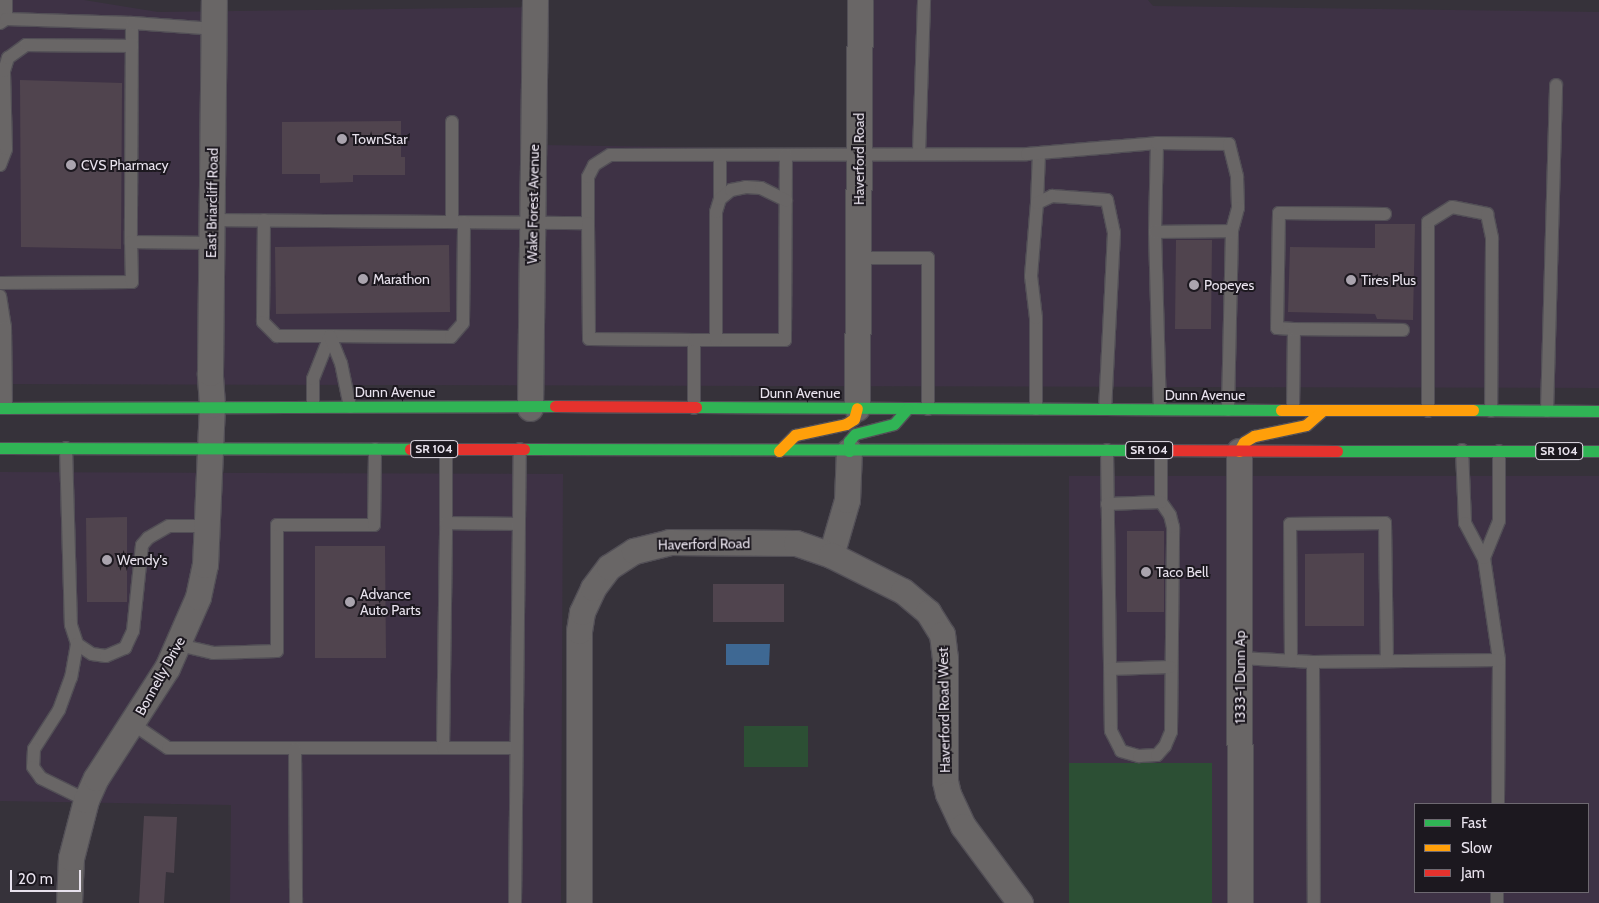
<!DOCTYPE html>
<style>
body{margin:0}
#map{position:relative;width:1599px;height:903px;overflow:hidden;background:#36323a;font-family:Cabin,sans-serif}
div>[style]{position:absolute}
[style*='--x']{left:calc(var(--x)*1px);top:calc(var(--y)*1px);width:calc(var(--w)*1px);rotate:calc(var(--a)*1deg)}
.built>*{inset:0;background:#3e3245}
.green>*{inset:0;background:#2c4f34}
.water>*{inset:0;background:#3e6893}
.building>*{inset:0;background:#50444e}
.roads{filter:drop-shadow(1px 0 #524f56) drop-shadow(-1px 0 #524f56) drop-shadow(0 1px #524f56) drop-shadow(0 -1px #524f56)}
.lane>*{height:12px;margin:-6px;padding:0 6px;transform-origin:6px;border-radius:6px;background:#696666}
.street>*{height:25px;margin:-12.5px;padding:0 12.5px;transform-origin:12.5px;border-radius:12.5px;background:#696666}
.fast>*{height:11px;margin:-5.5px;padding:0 5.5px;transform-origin:5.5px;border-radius:5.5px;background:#30b455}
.slow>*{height:11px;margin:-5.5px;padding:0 5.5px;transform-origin:5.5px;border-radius:5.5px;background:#ff9f0a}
.jam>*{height:11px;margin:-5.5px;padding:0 5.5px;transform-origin:5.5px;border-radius:5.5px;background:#e5322d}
.dots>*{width:14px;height:14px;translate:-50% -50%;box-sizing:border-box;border:2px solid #1c181f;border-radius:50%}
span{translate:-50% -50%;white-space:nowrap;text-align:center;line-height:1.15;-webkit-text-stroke:4px #1c181f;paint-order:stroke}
.shield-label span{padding:1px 4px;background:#1c181f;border:1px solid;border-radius:4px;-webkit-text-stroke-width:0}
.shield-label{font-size:12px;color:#e8e2ed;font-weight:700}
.poi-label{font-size:14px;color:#e8e2ed}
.left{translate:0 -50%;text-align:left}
.street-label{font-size:14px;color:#e8e2ed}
.legend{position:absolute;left:1414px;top:803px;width:175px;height:90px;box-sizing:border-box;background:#1c181f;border:1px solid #6e6971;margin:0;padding:6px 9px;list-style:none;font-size:15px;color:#e8e2ed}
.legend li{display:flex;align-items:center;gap:10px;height:25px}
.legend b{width:25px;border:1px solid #6e6971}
.scale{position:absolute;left:10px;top:870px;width:71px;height:22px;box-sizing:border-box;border:2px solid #e8e2ed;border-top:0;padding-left:6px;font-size:15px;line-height:18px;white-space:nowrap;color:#e8e2ed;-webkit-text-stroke:4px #1c181f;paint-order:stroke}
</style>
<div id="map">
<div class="built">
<div style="clip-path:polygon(0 0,84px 0,158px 12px,546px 7px,544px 145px,848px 150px,849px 0,1148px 0,1153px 6px,1599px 12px,1599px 388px,0 384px)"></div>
<div style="clip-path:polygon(0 472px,563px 474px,561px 903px,230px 903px,231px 805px,0 801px)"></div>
<div style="clip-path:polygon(evenodd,1069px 476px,1599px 476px,1599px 903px,1212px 903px,1212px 763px,1069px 763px,1069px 476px,1415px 804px,1588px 804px,1588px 892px,1415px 892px,1415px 804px)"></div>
</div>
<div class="green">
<div style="clip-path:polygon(744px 726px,808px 726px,808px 767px,744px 767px)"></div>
<div style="clip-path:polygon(1069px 763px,1212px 763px,1212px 903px,1069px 903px)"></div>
</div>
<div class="water">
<div style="clip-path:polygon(726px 644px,770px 644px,769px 665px,726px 665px)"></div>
</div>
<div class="building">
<div style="clip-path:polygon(20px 80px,122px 83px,121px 249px,21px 247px)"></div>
<div style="clip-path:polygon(401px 121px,401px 157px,405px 157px,405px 175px,353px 175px,353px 182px,320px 183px,320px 174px,282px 174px,282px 122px)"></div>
<div style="clip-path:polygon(1375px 224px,1415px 224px,1413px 320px,1377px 319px,1375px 314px,1288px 312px,1290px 247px,1375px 248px)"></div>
<div style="clip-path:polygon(1176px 240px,1212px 240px,1211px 329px,1175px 329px)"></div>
<div style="clip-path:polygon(449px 245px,450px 312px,276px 314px,275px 247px)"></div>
<div style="clip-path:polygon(127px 517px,127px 602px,87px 602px,86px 518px)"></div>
<div style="clip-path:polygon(1127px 531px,1164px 531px,1164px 612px,1127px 612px)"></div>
<div style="clip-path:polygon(315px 546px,385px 546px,386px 658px,315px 658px)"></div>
<div style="clip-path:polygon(1364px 553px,1364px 626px,1305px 626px,1305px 554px)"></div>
<div style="clip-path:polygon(713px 584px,784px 584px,784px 622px,713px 622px)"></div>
<div style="clip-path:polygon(144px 816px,177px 817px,174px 873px,166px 872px,164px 903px,139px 903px)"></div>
</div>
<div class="roads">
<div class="lane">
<div style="--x:6;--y:0;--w:19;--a:90"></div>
<div style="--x:0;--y:23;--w:7;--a:-34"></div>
<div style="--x:6;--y:19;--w:126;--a:1.8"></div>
<div style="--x:132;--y:23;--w:219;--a:90.3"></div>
<div style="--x:132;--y:23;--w:83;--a:4.1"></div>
<div style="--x:452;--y:122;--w:100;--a:90"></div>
<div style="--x:1157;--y:143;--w:89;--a:91.3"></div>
<div style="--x:1155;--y:232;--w:177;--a:88.4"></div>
<div style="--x:919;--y:153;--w:153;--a:-88.1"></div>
<div style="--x:720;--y:155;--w:44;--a:90"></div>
<div style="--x:0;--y:165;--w:17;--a:-69"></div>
<div style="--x:6;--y:149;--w:78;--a:-91.5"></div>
<div style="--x:4;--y:71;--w:14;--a:-73"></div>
<div style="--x:8;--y:58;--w:22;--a:-36"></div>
<div style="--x:26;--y:45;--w:106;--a:0.5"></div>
<div style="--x:1037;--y:203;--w:49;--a:-87.7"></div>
<div style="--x:213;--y:220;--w:375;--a:0.5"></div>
<div style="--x:588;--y:223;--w:46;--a:-90"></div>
<div style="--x:588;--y:177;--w:13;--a:-63"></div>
<div style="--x:594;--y:165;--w:19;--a:-32"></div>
<div style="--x:610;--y:155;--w:417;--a:-0.1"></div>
<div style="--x:1027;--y:154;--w:130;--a:-4.8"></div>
<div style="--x:1157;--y:143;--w:72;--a:0.8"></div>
<div style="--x:1229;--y:144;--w:34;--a:76"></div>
<div style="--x:1237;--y:177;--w:31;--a:88"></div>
<div style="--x:1238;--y:208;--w:24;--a:105"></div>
<div style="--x:1232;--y:231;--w:179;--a:91.3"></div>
<div style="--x:264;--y:220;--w:102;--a:90.6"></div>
<div style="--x:263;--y:322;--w:20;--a:45"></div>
<div style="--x:277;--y:336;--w:53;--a:0"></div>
<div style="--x:330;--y:336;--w:121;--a:0.5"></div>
<div style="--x:451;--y:337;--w:18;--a:-49"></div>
<div style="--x:463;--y:323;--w:101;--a:-89.4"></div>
<div style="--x:588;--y:223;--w:116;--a:89.5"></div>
<div style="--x:589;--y:339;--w:105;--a:0.5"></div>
<div style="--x:694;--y:340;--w:68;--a:90"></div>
<div style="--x:1155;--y:232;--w:77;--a:-0.7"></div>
<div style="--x:859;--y:258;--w:69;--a:0"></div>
<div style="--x:928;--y:258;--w:151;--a:90"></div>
<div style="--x:0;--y:283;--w:132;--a:-0.4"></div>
<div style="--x:132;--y:282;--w:40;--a:-91.4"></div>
<div style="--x:131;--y:242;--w:81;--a:0.7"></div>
<div style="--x:0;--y:296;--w:31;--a:81"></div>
<div style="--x:5;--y:327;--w:81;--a:89.3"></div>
<div style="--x:1294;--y:329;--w:17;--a:-177"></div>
<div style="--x:1277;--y:328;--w:115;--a:-89"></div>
<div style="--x:1279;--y:213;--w:106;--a:0.5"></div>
<div style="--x:694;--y:340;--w:91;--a:0"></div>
<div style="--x:785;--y:340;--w:185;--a:-89.7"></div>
<div style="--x:716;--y:340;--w:128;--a:-90"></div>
<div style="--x:716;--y:212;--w:14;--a:-73"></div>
<div style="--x:720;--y:199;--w:14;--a:-39"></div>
<div style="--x:731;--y:190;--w:15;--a:-11"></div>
<div style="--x:746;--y:187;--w:15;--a:4"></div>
<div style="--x:761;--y:188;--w:28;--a:26"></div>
<div style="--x:313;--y:407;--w:28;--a:-90"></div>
<div style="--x:313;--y:379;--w:46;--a:-68.4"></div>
<div style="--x:330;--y:336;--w:29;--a:68"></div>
<div style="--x:341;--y:363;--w:45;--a:78.4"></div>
<div style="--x:1036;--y:409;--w:91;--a:-90"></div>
<div style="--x:1036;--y:318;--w:42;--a:-96.8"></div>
<div style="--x:1031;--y:276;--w:73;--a:-85.3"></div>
<div style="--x:1037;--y:203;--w:17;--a:-25"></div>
<div style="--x:1052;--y:196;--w:55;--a:4.2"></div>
<div style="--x:1107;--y:200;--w:34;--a:78"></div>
<div style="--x:1114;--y:233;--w:176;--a:92.9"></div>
<div style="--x:1293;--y:410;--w:81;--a:-89.3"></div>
<div style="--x:1294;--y:329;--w:109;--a:0.5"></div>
<div style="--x:1428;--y:411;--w:189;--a:-90"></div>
<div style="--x:1428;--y:222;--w:28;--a:-32"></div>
<div style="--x:1452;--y:207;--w:36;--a:11"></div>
<div style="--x:1487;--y:214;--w:25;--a:78"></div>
<div style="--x:1492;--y:238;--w:173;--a:90.3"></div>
<div style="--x:1547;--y:411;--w:326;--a:-88.4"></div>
<div style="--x:66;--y:448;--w:177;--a:88.4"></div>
<div style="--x:71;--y:625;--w:20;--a:72"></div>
<div style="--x:77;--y:644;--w:18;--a:34"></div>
<div style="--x:92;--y:654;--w:14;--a:8"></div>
<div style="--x:106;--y:656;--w:21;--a:-23"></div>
<div style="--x:125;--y:648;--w:19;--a:-65"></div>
<div style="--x:133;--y:631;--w:86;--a:-84"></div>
<div style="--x:142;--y:545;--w:9;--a:-49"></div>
<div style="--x:148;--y:538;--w:24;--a:-30"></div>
<div style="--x:169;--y:526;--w:37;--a:0"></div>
<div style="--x:446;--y:449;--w:74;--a:90"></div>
<div style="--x:1107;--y:450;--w:281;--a:89.2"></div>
<div style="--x:1111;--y:731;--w:22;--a:63"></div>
<div style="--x:1121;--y:751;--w:19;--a:16"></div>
<div style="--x:1139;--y:756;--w:18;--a:-3"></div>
<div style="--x:1157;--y:755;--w:12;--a:-48"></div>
<div style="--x:1165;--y:746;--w:15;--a:-67"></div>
<div style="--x:1171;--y:732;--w:205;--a:-89.4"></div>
<div style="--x:1173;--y:527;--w:12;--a:-104"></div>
<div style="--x:1170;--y:515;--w:16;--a:-125"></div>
<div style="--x:1161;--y:502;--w:52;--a:-90"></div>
<div style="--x:1462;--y:450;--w:73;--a:87.6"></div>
<div style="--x:1465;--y:523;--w:40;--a:62"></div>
<div style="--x:1484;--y:558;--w:103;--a:81.6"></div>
<div style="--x:1499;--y:660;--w:144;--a:90.4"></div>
<div style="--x:1107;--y:504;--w:54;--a:-2.1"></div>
<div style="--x:1484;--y:558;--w:40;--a:-68"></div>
<div style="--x:1499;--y:521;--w:70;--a:-90"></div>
<div style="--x:77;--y:644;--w:34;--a:100"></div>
<div style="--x:71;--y:677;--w:35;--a:110"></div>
<div style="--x:59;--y:710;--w:46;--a:122.7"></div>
<div style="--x:34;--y:749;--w:18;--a:93"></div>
<div style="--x:33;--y:767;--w:14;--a:54"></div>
<div style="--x:41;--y:778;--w:50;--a:26.1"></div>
<div style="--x:179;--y:645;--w:35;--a:13"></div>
<div style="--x:213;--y:653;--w:64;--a:-1.8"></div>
<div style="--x:277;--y:651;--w:126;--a:-90"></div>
<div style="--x:277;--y:525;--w:97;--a:0"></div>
<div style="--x:374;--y:525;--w:76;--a:-89.2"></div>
<div style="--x:1240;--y:658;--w:73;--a:3.1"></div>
<div style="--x:1313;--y:662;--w:186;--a:-0.6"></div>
<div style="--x:1291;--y:661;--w:137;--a:-90.4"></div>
<div style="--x:1290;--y:524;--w:95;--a:-0.6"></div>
<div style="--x:1385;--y:523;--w:138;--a:89.2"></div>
<div style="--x:1313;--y:662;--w:241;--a:89.8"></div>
<div style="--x:1110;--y:669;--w:60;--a:-1.9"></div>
<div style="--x:133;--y:724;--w:42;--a:34.4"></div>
<div style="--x:168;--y:748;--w:275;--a:0"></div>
<div style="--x:443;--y:748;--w:225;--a:-89.2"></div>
<div style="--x:446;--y:523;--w:73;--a:0.8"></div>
<div style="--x:443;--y:748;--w:73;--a:0"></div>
<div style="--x:295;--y:749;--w:154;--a:89.6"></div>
<div style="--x:515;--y:903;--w:454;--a:-89.4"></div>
<div style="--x:1497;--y:903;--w:11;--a:-90"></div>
</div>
<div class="street">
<div style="--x:530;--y:408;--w:408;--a:-89.3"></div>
<div style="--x:857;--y:408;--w:408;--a:-89.6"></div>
<div style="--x:1239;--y:451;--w:452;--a:89.9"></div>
<div style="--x:831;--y:555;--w:57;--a:-73.8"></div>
<div style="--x:847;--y:500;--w:49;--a:-87.7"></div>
<div style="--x:69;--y:903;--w:45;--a:-87.5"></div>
<div style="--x:71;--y:858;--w:60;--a:-75.5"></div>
<div style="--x:86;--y:800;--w:24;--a:-66"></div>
<div style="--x:96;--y:778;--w:131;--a:-57.2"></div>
<div style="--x:167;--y:668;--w:77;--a:-66.4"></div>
<div style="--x:198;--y:597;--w:33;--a:-78"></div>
<div style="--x:205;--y:565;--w:160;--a:-87.5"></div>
<div style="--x:212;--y:405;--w:32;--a:-94"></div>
<div style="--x:210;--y:373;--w:373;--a:-89.4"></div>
<div style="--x:579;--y:903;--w:272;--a:-90"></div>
<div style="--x:579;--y:631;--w:19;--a:-81"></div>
<div style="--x:582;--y:612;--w:26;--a:-65"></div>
<div style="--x:593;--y:588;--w:26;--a:-53"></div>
<div style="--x:609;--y:567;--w:30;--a:-33"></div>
<div style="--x:634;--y:551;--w:36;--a:-14"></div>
<div style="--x:669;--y:542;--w:127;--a:0.5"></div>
<div style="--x:796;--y:543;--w:37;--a:19"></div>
<div style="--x:831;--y:555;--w:80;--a:26.6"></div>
<div style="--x:903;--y:591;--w:33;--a:40"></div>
<div style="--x:928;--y:612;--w:26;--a:58"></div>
<div style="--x:942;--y:634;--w:24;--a:83"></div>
<div style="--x:945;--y:658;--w:123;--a:90"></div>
<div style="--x:945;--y:781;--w:13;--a:77"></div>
<div style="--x:948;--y:794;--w:35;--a:65"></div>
<div style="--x:963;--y:826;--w:96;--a:53.5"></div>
</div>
<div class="fast">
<div style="--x:696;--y:407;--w:585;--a:0.29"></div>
<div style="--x:0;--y:408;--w:555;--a:-0.21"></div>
<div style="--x:1473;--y:410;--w:126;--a:0.5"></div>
<div style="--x:0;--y:448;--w:410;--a:0.1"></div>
<div style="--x:524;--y:449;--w:625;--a:0.09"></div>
<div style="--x:849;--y:451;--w:10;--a:-90"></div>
<div style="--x:849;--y:441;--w:9;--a:-49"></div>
<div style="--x:855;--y:434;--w:40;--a:-14.4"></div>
<div style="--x:894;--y:424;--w:20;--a:-49"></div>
<div style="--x:1337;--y:451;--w:262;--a:0"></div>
</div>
<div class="slow">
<div style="--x:1281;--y:410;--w:192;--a:0"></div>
<div style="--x:779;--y:451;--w:23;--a:-45"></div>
<div style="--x:795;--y:435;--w:52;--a:-12.2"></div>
<div style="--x:846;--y:424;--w:9;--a:-32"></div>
<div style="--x:854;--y:419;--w:11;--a:-75"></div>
<div style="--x:1239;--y:451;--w:10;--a:-61"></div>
<div style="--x:1244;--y:442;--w:12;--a:-31"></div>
<div style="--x:1254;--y:436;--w:53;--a:-11.9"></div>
<div style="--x:1306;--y:425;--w:23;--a:-41"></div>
</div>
<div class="jam">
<div style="--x:555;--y:406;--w:141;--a:0.4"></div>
<div style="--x:410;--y:449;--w:114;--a:0"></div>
<div style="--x:1149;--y:450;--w:188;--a:0.3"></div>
</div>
</div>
<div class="dots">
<div style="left:342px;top:139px;background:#aaa4ae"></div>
<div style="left:71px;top:165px;background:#aaa4ae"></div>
<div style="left:363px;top:279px;background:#aaa4ae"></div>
<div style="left:1351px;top:280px;background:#aaa4ae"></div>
<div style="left:1194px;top:285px;background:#aaa4ae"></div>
<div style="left:107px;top:560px;background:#aaa4ae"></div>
<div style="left:1146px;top:572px;background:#aaa4ae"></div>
<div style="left:350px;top:602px;background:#aaa4ae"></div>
</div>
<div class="shield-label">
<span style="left:434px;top:449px">SR 104</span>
<span style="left:1149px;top:450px">SR 104</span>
<span style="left:1559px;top:451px">SR 104</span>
</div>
<div class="poi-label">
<span class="left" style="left:352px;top:139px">TownStar</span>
<span class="left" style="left:81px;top:165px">CVS Pharmacy</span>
<span class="left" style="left:373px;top:279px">Marathon</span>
<span class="left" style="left:1361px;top:280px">Tires Plus</span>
<span class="left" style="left:1204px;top:285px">Popeyes</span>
<span class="left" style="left:117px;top:560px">Wendy's</span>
<span class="left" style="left:1156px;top:572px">Taco Bell</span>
<span class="left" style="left:360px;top:602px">Advance<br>Auto Parts</span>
</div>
<div class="street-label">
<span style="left:859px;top:159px;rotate:-90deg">Haverford Road</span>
<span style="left:212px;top:203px;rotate:-89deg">East Briarcliff Road</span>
<span style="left:533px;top:204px;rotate:-89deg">Wake Forest Avenue</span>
<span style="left:395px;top:392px">Dunn Avenue</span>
<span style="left:800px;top:393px">Dunn Avenue</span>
<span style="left:1205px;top:395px">Dunn Avenue</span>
<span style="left:704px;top:544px;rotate:-1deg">Haverford Road</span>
<span style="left:160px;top:676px;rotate:-61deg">Bonnelly Drive</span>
<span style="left:1240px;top:677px;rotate:-90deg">1333-1 Dunn Ap</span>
<span style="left:944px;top:710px;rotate:-91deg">Haverford Road West</span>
</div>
<ul class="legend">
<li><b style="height:6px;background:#30b455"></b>Fast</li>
<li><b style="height:6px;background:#ff9f0a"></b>Slow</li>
<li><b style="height:6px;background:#e5322d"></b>Jam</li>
</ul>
<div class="scale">20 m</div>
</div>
